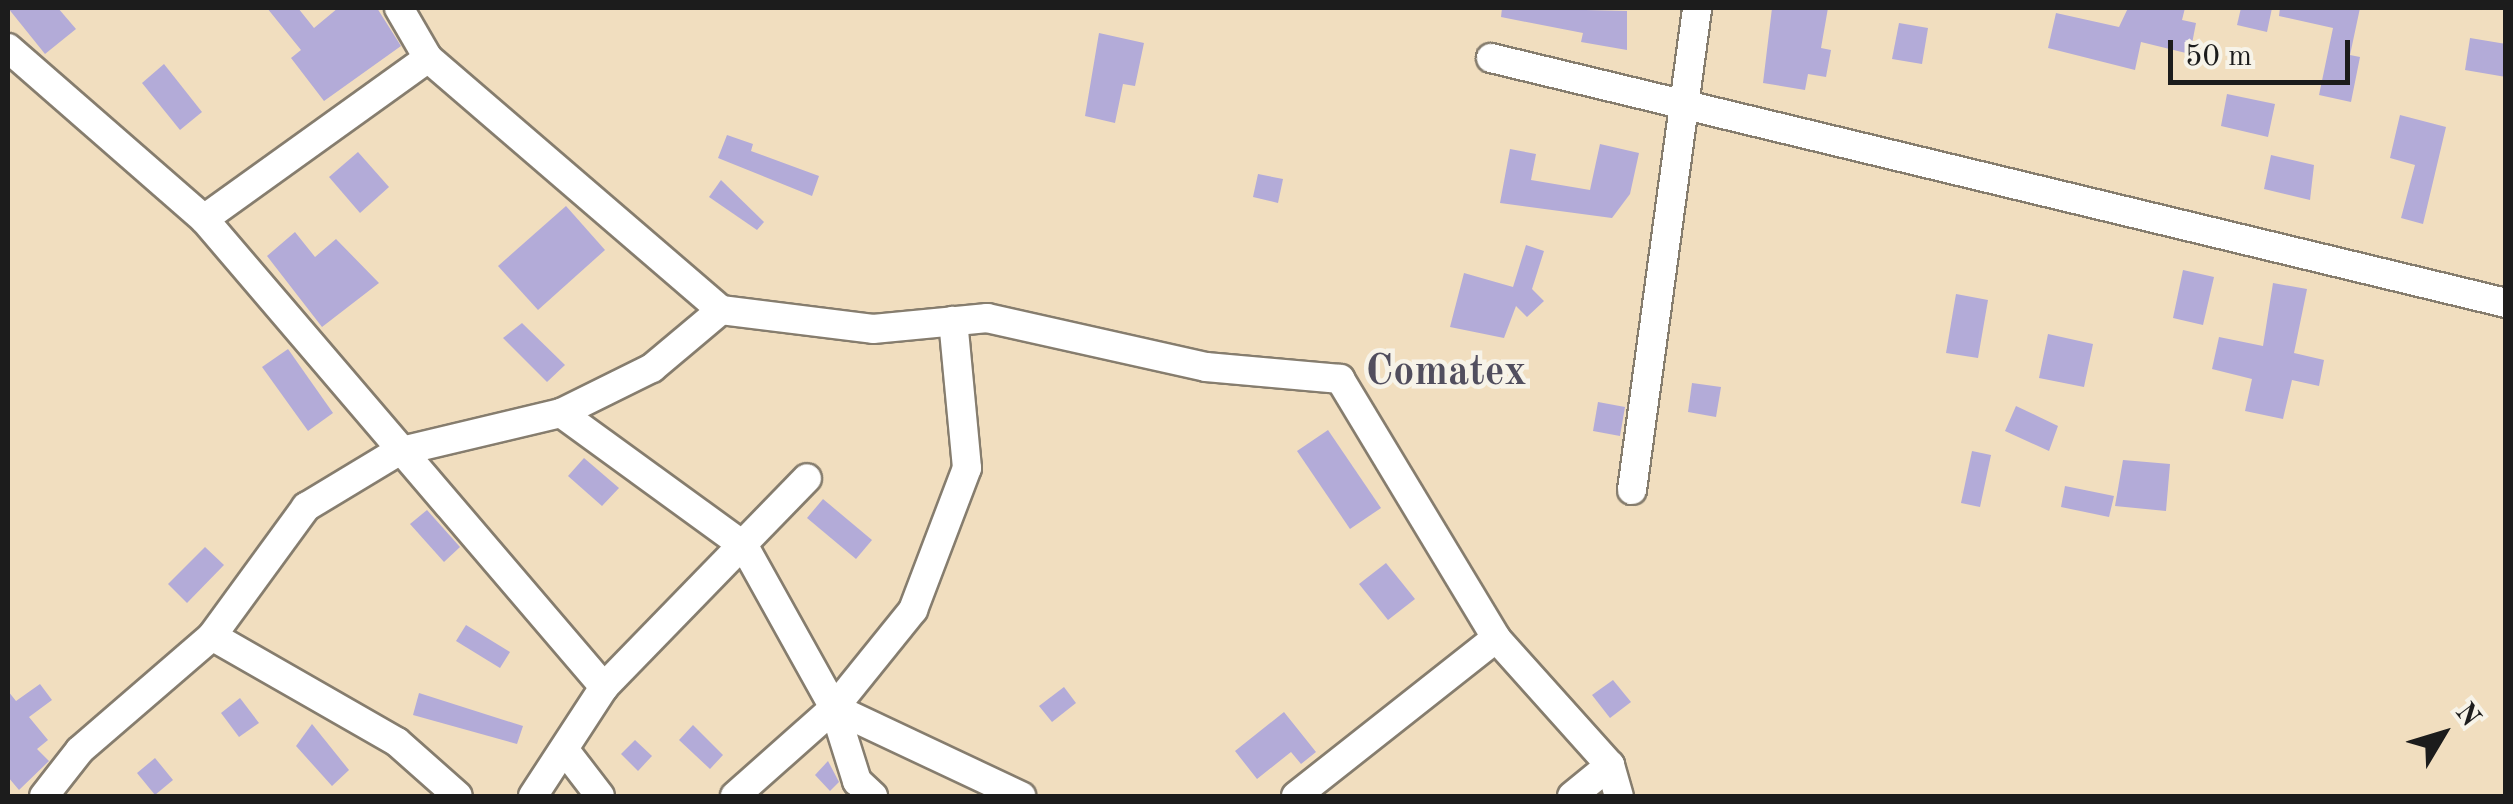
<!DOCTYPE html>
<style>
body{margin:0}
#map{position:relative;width:2513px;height:804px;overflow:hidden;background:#f1debf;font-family:"Old Standard TT",serif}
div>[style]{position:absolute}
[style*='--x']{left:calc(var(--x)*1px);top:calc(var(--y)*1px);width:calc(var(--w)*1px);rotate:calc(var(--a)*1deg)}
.building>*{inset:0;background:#b3abd8}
.roads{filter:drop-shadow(2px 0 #867d6e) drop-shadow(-2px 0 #867d6e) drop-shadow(0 2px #867d6e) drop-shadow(0 -2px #867d6e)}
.street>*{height:28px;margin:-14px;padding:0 14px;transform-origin:14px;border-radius:14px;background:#fff}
span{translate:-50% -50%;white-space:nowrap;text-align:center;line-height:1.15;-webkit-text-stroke:9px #f7f3e8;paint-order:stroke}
.quarter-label{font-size:42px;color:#514e5e;font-weight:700}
.frame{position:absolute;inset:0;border:10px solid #1c1c1c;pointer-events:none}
.north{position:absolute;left:2393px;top:684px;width:100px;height:100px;-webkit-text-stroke:8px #f7f3e8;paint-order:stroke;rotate:52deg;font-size:28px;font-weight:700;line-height:40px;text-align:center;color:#1c1c1c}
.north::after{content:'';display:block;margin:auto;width:35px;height:45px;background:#1c1c1c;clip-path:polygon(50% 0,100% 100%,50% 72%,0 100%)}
.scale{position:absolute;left:2168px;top:40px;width:182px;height:45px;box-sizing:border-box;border:5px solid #1c1c1c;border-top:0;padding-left:12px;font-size:30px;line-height:35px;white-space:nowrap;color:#1c1c1c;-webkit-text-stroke:8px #f7f3e8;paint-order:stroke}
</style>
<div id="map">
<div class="building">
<div style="clip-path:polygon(8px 8px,58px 8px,76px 29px,45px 54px)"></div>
<div style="clip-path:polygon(267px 8px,298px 8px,314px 28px,338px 8px,377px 8px,401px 46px,324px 101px,291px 58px,301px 50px)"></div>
<div style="clip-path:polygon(1502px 8px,1627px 11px,1627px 50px,1581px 42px,1583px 33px,1501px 17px)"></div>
<div style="clip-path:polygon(1772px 8px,1828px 8px,1821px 48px,1831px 50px,1826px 77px,1808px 74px,1805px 90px,1763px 83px)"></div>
<div style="clip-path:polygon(2128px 8px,2185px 8px,2182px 20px,2196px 23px,2190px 54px,2141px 42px,2135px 70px,2048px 48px,2056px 13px,2119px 27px)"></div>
<div style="clip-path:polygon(2241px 8px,2272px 8px,2267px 32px,2237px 25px)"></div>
<div style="clip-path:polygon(2280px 8px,2360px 8px,2350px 55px,2360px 57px,2351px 102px,2319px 95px,2333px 28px,2279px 16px)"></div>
<div style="clip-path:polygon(1899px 23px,1928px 28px,1922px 64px,1892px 59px)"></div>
<div style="clip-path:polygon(1099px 33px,1144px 43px,1135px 86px,1123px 84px,1115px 123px,1085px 116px)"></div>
<div style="clip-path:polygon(2470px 38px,2506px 44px,2506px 77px,2465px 70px)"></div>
<div style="clip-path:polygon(164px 64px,202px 112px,180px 130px,142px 83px)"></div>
<div style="clip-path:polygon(2227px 94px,2275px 104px,2268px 137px,2221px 126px)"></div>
<div style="clip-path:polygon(2400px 115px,2446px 127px,2423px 224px,2401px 218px,2415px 165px,2390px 158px)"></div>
<div style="clip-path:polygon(727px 135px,753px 144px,751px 151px,819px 176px,812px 196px,718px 158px)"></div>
<div style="clip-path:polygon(1600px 144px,1639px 153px,1630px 194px,1612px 218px,1500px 203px,1510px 149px,1536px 154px,1531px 180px,1590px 190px)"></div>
<div style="clip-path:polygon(358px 152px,389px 187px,360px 213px,329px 177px)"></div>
<div style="clip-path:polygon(2271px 155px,2314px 165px,2310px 200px,2264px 189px)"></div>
<div style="clip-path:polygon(1258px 174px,1283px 179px,1278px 203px,1253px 197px)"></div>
<div style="clip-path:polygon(721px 180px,764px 222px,757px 230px,709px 197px)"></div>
<div style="clip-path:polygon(566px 206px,605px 250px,538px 310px,498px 266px)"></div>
<div style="clip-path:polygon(295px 232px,315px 257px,336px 239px,379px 283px,322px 327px,267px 256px)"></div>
<div style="clip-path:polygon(1526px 245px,1544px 251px,1532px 289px,1544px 301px,1527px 317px,1516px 306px,1504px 338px,1450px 327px,1464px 273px,1513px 287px)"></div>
<div style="clip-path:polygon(2183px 270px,2214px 277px,2203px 325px,2173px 318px)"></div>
<div style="clip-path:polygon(2273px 283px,2307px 289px,2294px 353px,2324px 360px,2319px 386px,2292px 380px,2283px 419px,2245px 411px,2252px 379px,2212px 369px,2219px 337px,2263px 346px)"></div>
<div style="clip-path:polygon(1956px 294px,1988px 300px,1978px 358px,1946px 353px)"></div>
<div style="clip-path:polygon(522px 323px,565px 365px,547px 382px,503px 338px)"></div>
<div style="clip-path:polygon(2048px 334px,2093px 344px,2084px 387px,2039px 378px)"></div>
<div style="clip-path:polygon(288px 349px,333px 413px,308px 431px,262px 367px)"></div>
<div style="clip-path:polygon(1692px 383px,1721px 387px,1716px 417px,1688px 412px)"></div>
<div style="clip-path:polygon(1598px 402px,1625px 407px,1620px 436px,1593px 431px)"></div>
<div style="clip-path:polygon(2016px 406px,2058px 426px,2049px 451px,2005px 431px)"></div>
<div style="clip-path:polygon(1328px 430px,1381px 508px,1350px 529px,1297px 451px)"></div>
<div style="clip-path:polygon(1972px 451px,1991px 455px,1980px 507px,1961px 503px)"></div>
<div style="clip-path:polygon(584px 458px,619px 488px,602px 506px,568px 476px)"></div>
<div style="clip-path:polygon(2123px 460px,2170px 464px,2166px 511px,2115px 506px)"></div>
<div style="clip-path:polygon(2065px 486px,2114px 496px,2109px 517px,2061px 507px)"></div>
<div style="clip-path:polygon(823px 499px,872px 540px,856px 559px,807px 518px)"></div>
<div style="clip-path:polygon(427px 510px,460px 547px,444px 562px,410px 524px)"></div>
<div style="clip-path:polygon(205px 547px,224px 565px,187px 603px,168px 584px)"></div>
<div style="clip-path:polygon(1386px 563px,1415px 599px,1388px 620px,1359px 584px)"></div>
<div style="clip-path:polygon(466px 625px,510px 652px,500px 668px,456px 641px)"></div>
<div style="clip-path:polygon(1613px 680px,1631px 702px,1610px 718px,1592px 695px)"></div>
<div style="clip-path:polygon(40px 684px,52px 700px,29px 717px,48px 740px,37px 749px,49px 761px,19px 790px,8px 777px,8px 691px,16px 701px)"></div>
<div style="clip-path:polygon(1064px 687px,1076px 703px,1052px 722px,1039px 706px)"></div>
<div style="clip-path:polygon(419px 693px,523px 726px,517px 744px,413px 715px)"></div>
<div style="clip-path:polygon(240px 698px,259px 723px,239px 737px,221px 713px)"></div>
<div style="clip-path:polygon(1284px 712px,1316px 752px,1301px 764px,1291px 752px,1257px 779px,1235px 751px)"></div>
<div style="clip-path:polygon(312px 724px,349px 770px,332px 786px,296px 746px)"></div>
<div style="clip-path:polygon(693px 725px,723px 755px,710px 769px,679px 740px)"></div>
<div style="clip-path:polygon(635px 740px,652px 756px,638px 771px,621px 754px)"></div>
<div style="clip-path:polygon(155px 758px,173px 780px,155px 795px,137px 773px)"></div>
<div style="clip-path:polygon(828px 761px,839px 782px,830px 791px,815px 775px)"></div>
</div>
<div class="roads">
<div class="street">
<div style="--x:399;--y:8;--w:58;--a:59.9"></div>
<div style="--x:428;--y:58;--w:386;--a:40.7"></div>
<div style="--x:721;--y:310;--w:153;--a:7.1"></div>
<div style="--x:873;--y:329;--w:115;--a:-5.5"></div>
<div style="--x:987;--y:318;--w:224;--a:12.6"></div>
<div style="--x:1206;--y:367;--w:135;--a:5.1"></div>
<div style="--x:1340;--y:379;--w:302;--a:58.9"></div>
<div style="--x:1496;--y:638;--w:171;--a:48.1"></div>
<div style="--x:1610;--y:765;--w:32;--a:74"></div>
<div style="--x:8;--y:48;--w:260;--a:41.1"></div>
<div style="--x:204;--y:219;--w:616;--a:49.48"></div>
<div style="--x:1491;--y:58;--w:1044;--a:13.57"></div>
<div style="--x:204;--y:219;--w:276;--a:-35.7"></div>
<div style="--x:561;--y:413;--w:226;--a:36"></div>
<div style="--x:744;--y:546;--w:185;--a:60.9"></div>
<div style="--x:834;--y:708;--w:77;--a:72.5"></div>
<div style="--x:857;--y:781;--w:22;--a:43"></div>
<div style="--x:1632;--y:490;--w:486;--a:-82.3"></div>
<div style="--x:212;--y:636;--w:213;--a:29.8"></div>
<div style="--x:397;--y:742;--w:81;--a:41.5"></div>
<div style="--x:834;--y:708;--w:207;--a:25.2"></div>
<div style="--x:567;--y:753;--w:54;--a:52.5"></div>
<div style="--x:44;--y:796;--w:58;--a:-52"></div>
<div style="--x:80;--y:750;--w:174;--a:-40.8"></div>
<div style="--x:212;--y:636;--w:160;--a:-53.9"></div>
<div style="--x:306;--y:507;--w:106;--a:-31.1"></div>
<div style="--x:397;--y:452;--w:169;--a:-13.4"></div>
<div style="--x:561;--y:413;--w:102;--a:-26.3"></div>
<div style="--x:652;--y:368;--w:90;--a:-40"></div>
<div style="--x:533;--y:796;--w:130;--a:-56.9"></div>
<div style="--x:604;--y:687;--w:291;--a:-45.8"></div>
<div style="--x:735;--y:796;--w:132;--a:-41.6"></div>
<div style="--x:834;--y:708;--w:126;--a:-51.1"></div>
<div style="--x:913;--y:610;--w:152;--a:-69.2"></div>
<div style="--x:967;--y:468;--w:148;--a:-95.4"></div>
<div style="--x:1296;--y:796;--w:255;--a:-38.3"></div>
<div style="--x:1572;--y:796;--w:49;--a:-39.2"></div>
</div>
</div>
<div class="quarter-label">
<span style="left:1446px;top:373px">Comatex</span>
</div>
<div class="frame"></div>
<div class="north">N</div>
<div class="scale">50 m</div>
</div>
